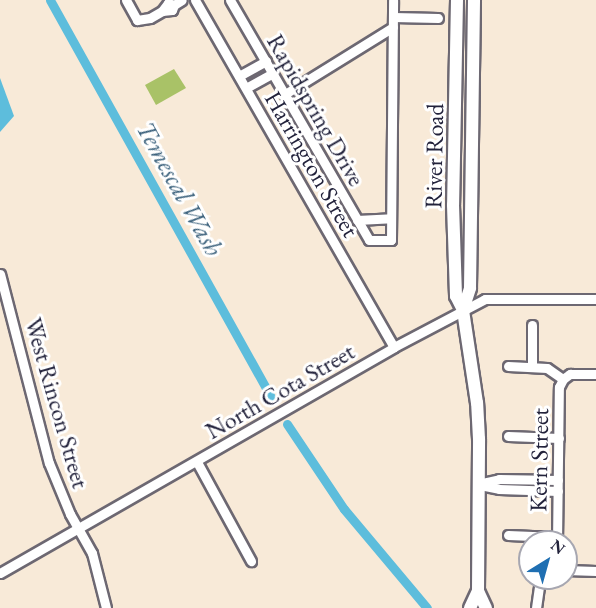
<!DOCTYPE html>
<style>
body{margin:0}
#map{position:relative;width:596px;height:608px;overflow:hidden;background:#f8ead8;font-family:"EB Garamond",serif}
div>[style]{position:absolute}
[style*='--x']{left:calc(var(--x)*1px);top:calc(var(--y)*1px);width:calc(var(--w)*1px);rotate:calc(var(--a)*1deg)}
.green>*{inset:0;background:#a9c267}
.water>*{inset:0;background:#5dbddc}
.canal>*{height:9px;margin:-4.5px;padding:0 4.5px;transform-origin:4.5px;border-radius:4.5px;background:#5dbddc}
.roads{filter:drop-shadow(2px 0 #6d6872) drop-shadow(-2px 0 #6d6872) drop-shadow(0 2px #6d6872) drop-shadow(0 -2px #6d6872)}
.minor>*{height:9px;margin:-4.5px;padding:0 4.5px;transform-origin:4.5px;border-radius:4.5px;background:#fff}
.major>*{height:12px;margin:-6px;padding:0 6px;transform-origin:6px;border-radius:6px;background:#fff}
span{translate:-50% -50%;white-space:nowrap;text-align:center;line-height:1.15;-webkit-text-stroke:6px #fff;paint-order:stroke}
.street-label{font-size:24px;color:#22223b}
.water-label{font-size:26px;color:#3a607b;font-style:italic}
.north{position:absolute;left:518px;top:530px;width:60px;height:60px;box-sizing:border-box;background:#fff;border:2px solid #a7a7b1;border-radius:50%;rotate:37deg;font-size:16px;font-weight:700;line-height:24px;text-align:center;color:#22223b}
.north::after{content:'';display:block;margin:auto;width:21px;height:27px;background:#1f6fb2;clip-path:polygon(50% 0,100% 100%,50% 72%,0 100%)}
</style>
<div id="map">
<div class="green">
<div style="clip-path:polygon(174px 69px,186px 88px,156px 105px,145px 85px)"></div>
</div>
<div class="water">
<div style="clip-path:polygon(0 78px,14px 116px,0 132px)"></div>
</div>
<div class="canal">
<div style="--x:50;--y:0;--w:457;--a:60.9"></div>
<div style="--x:287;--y:424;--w:102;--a:56.2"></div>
<div style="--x:344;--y:509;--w:129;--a:50"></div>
</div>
<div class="roads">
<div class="minor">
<div style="--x:126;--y:0;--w:23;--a:61"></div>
<div style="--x:137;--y:20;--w:13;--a:-9"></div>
<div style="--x:150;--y:18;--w:14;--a:-30"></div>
<div style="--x:162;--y:11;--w:10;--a:-53"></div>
<div style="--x:168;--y:3;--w:6;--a:18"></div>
<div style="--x:195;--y:0;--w:400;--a:60.2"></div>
<div style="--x:230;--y:0;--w:277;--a:59.9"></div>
<div style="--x:369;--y:240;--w:22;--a:0"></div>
<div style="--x:391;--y:240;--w:240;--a:-89.5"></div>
<div style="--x:162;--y:11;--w:10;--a:-6"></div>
<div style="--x:172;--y:10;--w:5;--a:-68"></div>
<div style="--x:174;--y:5;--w:9;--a:-32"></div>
<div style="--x:393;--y:17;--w:45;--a:1.3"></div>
<div style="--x:239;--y:76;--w:31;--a:-29"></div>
<div style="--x:246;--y:88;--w:31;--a:-29"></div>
<div style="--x:285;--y:94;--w:127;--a:-31.8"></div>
<div style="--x:357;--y:220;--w:34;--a:-3"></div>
<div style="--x:0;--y:274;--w:195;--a:75.5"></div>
<div style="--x:49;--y:463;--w:55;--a:67.6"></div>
<div style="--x:70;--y:514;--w:45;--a:60.6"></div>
<div style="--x:92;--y:553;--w:57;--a:75.7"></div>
<div style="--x:532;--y:325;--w:42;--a:90"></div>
<div style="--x:508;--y:366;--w:39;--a:3"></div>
<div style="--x:547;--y:368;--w:19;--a:35"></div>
<div style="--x:563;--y:379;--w:9;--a:-36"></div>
<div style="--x:570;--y:374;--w:26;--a:0"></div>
<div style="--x:508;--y:436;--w:51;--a:2.2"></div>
<div style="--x:197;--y:462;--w:113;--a:61.4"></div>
<div style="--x:478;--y:484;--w:22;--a:-13"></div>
<div style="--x:499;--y:479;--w:59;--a:1"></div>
<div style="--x:480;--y:485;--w:19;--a:12"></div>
<div style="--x:499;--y:489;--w:59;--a:1.9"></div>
<div style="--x:508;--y:535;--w:49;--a:2.3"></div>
<div style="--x:557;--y:542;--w:155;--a:-89.3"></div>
<div style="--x:559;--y:387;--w:9;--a:-63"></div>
<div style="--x:566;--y:570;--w:30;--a:2"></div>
<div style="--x:0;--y:573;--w:454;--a:-29.8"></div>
<div style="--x:394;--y:347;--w:103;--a:-27.8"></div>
<div style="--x:485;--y:299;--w:111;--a:0"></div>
<div style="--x:536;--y:608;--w:30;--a:-82"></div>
</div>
<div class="major">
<div style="--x:457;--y:0;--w:205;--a:91.1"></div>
<div style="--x:453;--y:205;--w:91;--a:88.1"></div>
<div style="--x:456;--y:296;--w:16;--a:63"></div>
<div style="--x:478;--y:591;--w:19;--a:65"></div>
<div style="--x:470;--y:608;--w:19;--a:-65"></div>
<div style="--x:478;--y:591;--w:152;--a:-89.6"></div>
<div style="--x:479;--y:439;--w:36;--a:-93"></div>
<div style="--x:477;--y:403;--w:94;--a:-98.6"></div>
<div style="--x:463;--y:310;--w:23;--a:-72"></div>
<div style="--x:470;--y:288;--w:288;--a:-89.2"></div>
</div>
</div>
<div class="street-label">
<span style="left:316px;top:110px;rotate:60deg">Rapidspring Drive</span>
<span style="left:434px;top:156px;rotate:-89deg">River Road</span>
<span style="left:312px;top:164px;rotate:60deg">Harrington Street</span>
<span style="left:280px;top:391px;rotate:-30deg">North Cota Street</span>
<span style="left:57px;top:403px;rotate:74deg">West Rincon Street</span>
<span style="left:539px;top:460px;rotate:-89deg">Kern Street</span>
</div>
<div class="water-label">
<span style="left:179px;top:189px;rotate:61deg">Temescal Wash</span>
</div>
<div class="north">N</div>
</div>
